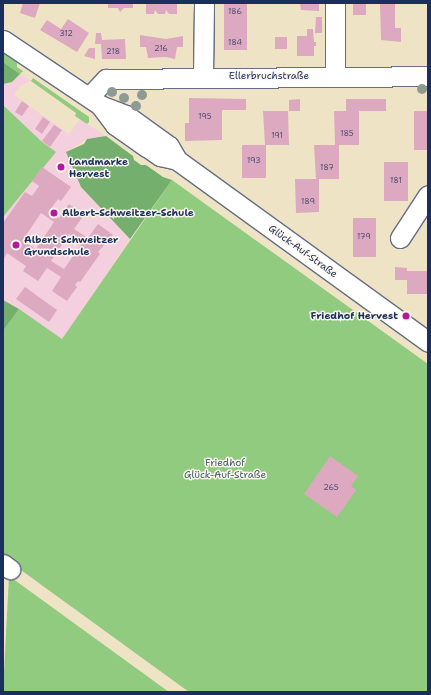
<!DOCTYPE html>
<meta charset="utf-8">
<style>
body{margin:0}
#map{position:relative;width:431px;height:695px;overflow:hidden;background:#efe3c6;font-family:"Shantell Sans",sans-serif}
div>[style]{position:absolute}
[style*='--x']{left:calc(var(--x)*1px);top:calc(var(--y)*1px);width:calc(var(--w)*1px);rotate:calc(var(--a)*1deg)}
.built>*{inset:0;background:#f4cfdd}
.green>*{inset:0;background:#91cb7f}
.forest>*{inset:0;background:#74af6e}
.building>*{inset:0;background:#dda9c0}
.roads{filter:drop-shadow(1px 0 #656e82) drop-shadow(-1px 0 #656e82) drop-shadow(0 1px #656e82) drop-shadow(0 -1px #656e82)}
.minor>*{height:19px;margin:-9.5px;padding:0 9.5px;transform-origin:9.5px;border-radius:9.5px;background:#fff}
.trees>*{width:10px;height:10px;margin:-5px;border-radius:50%;background:#8e9a92}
.dots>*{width:11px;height:11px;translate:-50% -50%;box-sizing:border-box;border:2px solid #fbf7ec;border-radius:50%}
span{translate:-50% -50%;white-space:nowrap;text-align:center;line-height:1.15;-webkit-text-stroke:3px #fbf7ec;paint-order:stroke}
.number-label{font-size:8px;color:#4c4e76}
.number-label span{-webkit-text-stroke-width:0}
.street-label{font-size:10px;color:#1b2f5e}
.poi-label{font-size:10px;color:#1b2f5e;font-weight:700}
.left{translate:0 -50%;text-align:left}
.right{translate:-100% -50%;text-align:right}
.park-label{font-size:10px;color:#3e5e68}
.frame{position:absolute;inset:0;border:4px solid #1b2f5e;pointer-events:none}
</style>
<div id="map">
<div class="built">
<div style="clip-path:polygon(20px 74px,31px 81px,20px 86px,14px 95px,69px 134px,80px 119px,106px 136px,87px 139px,67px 152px,81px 187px,130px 239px,62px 340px,3px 300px,3px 84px,12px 82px)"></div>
</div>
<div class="green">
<div style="clip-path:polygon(3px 52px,17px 61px,17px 67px,23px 71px,20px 74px,3px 62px)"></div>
<div style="clip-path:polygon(33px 78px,89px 117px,89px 122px,87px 124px,75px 116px,76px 113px,31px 81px)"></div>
<div style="clip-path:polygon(3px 105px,42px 142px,56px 152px,3px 217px)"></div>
<div style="clip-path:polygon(172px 180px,428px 364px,428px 692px,189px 692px,3px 557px,3px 331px,19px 309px,62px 339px)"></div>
<div style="clip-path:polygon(9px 576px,169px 692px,3px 692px)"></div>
</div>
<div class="forest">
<div style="clip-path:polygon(3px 62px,20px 74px,12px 82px,3px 84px)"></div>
<div style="clip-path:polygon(106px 136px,133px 156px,134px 160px,141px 165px,146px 165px,163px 177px,172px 180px,130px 239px,81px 187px,66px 152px,84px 144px,87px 139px)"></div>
<div style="clip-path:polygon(3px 300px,19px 309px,3px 331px)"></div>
</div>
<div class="building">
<div style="clip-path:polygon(23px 3px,40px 3px,35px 18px,20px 13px)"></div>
<div style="clip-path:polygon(108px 3px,133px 3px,133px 8px,124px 8px,120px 12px,118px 8px,108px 8px)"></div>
<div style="clip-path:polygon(146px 3px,177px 3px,177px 14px,169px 14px,166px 10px,165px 14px,158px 14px,155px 10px,154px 14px,146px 14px)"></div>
<div style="clip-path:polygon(224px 3px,247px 3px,247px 50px,224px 50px)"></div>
<div style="clip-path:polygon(300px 3px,319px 3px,319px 11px,301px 10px)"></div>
<div style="clip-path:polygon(353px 3px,366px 3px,366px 15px,353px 15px)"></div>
<div style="clip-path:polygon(380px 4px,395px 4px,395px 28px,401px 28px,401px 42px,381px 40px)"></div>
<div style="clip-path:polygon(316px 17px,322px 17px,322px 33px,315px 33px)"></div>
<div style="clip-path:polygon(68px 19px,89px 33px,77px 52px,40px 30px,47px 20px,61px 29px)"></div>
<div style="clip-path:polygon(307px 29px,313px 29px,314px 42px,316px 42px,316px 46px,314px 46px,314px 56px,297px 56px,297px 36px,307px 36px)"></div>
<div style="clip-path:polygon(96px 33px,101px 33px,102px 40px,125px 39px,126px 59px,102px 59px,101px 44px,95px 44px)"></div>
<div style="clip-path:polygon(140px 35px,166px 39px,183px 36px,183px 47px,177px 47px,175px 59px,166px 57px,148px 58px,146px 47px,140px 47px)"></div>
<div style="clip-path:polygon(275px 37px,287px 37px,287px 49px,275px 49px)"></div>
<div style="clip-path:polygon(89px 48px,95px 48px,95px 59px,84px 56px)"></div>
<div style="clip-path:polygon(189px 98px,246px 99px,246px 110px,222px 110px,222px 140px,185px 141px,185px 123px,189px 123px)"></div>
<div style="clip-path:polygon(300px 99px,300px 111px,289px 111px,289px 100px)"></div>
<div style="clip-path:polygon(346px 99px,386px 99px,386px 111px,359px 111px,359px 145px,339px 145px,339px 179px,319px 179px,319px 212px,296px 213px,295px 179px,316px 179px,314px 145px,335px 145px,334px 111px,346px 111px)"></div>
<div style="clip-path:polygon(22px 101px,29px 106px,22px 116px,15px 112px)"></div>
<div style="clip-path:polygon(263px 111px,288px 111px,289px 145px,266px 145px,266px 178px,242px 178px,242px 145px,265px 145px)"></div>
<div style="clip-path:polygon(414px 111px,428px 111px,428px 150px,414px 150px)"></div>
<div style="clip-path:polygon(43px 117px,50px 122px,42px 134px,35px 129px)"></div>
<div style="clip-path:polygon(54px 125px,62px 130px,50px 147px,42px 141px)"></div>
<div style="clip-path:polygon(384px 162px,408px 162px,408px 201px,384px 201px)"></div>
<div style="clip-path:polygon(evenodd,42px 167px,71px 187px,61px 201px,58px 199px,49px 211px,59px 218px,69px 204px,84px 215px,74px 229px,88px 238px,98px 224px,113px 235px,98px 252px,100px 254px,80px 282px,78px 281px,75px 285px,77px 287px,67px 301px,52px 291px,61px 277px,47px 268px,38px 281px,23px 271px,26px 266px,7px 253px,3px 260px,3px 223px,25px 192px,32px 196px,39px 186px,32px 181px,42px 167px,41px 213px,54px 222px,36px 249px,22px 241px,41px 213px,42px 167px,69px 234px,82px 243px,64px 269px,51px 261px,69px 234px)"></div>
<div style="clip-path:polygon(353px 218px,376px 218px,376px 257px,353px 257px)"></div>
<div style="clip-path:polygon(395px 267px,407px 268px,407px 271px,428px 271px,427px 294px,407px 294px,407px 280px,395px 280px)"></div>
<div style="clip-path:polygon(25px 287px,57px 310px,49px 322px,16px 299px)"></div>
<div style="clip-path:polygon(330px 456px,358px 476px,351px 486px,356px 490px,337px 517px,304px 494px)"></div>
</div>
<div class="roads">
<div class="minor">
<div style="--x:335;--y:3;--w:73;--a:90"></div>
<div style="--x:3;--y:40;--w:117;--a:33.8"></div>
<div style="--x:100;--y:105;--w:25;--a:53"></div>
<div style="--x:115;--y:125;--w:39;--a:35"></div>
<div style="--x:147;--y:147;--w:16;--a:35"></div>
<div style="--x:160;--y:156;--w:17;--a:13"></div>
<div style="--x:203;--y:76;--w:73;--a:-89.2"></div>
<div style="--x:89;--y:97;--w:25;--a:-47"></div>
<div style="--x:106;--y:79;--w:322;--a:-0.5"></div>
<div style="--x:100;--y:105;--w:28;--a:21"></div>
<div style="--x:126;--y:115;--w:53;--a:35.8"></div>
<div style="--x:169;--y:146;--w:16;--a:60"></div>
<div style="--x:177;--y:160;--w:310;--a:35.9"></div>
<div style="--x:400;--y:238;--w:51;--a:-56.9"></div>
<div style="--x:3;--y:564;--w:9;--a:36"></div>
</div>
</div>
<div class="trees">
<div style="left:422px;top:89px"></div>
<div style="left:112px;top:92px"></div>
<div style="left:142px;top:95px"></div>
<div style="left:124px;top:98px"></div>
<div style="left:136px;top:106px"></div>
</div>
<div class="dots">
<div style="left:61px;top:167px;background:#b5179e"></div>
<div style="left:54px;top:213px;background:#b5179e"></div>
<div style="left:16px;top:245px;background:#b5179e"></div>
<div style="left:406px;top:316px;background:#b5179e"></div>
</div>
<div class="number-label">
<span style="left:235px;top:12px">186</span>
<span style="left:66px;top:34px">312</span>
<span style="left:235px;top:43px">184</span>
<span style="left:161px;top:49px">216</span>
<span style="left:113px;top:52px">218</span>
<span style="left:205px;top:117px">195</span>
<span style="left:347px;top:134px">185</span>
<span style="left:277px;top:136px">191</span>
<span style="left:254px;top:161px">193</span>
<span style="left:327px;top:168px">187</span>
<span style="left:396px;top:181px">181</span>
<span style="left:308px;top:202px">189</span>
<span style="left:364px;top:237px">179</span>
<span style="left:331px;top:488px">265</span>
</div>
<div class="street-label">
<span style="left:269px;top:76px">Ellerbruchstraße</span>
<span style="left:303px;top:251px;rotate:36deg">Glück-Auf-Straße</span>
</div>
<div class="poi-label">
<span class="left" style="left:69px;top:167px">Landmarke<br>Hervest</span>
<span class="left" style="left:62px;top:213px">Albert-Schweitzer-Schule</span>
<span class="left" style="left:24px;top:245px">Albert Schweitzer<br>Grundschule</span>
<span class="right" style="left:398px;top:316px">Friedhof Hervest</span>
</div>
<div class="park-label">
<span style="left:225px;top:468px">Friedhof<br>Glück-Auf-Straße</span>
</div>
<div class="frame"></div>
</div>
